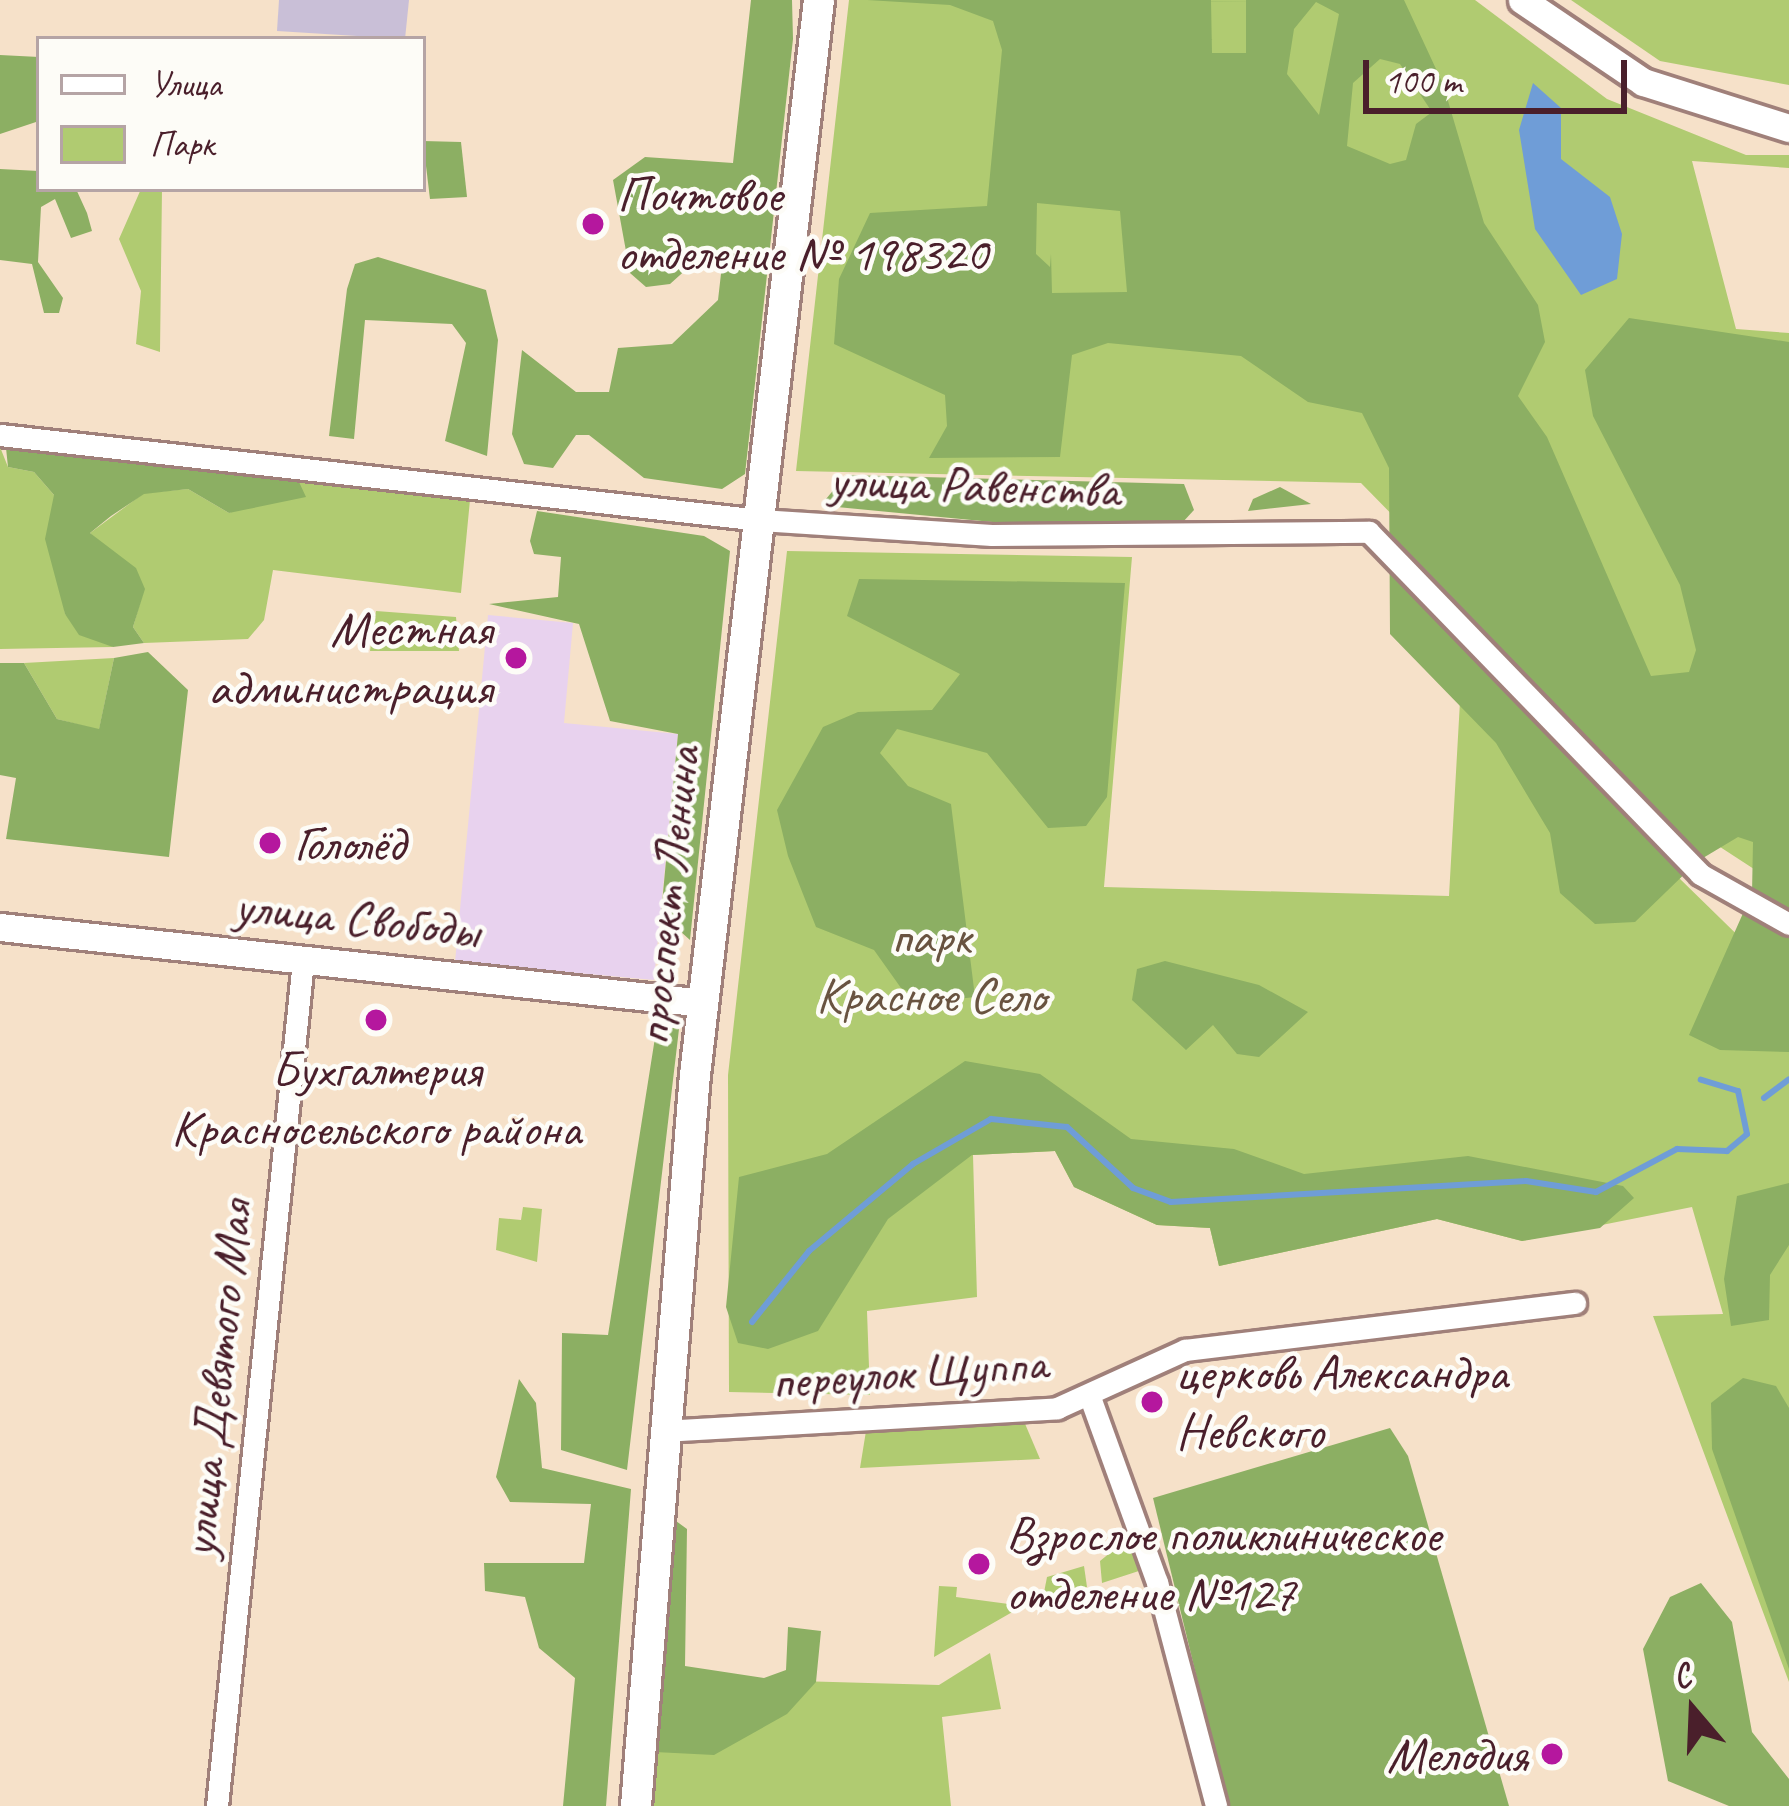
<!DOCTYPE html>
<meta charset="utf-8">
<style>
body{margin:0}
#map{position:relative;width:1789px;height:1806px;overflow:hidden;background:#f6e1c9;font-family:Caveat,sans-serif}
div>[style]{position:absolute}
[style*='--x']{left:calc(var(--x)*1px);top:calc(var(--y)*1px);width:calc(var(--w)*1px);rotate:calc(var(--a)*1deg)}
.built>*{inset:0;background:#e8d2ee}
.industrial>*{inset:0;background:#c9bfd7}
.green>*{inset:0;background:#b0cb71}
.forest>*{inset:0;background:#8caf63}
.water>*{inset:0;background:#6f9dd7}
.stream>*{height:6px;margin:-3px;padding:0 3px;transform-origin:3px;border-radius:3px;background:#6f9dd7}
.roads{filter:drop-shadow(3px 0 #a0807a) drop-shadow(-3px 0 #a0807a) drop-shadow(0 3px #a0807a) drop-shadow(0 -3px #a0807a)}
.street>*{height:21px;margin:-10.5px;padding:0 10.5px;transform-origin:10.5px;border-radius:10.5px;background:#fff}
.secondary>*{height:27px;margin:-13.5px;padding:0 13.5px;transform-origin:13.5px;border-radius:13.5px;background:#fff}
.primary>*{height:30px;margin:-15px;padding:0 15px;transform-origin:15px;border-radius:15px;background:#fff}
.dots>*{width:33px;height:33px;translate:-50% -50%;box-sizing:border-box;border:6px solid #fdfcf7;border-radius:50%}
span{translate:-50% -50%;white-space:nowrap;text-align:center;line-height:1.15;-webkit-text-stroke:9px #fdfcf7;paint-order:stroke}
.poi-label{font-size:51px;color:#4a1f2b}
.left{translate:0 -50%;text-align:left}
.right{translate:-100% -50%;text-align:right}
.street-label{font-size:51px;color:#4a1f2b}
.park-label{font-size:51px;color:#695340}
.legend{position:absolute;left:36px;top:36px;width:390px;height:156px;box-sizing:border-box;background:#fdfcf7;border:3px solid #b5a4a5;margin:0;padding:15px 21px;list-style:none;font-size:36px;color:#4a1f2b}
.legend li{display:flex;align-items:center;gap:24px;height:60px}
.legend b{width:60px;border:3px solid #b5a4a5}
.north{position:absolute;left:1633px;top:1650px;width:120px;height:120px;-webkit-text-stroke:9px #fdfcf7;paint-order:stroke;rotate:341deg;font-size:33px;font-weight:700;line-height:48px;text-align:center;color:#4a1f2b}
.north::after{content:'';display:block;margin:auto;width:42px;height:54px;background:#4a1f2b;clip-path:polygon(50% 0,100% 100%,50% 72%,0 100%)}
.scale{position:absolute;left:1363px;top:60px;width:264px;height:54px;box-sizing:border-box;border:6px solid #4a1f2b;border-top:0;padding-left:15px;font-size:36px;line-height:42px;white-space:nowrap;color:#4a1f2b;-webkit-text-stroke:9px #fdfcf7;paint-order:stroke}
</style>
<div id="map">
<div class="built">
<div style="clip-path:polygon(488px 615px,573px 623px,564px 723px,678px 734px,654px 980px,455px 962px)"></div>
</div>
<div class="industrial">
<div style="clip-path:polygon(279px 0,409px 0,405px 39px,277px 31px)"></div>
</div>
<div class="green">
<div style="clip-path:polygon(849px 0,1475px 0,1607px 99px,1746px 155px,1789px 155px,1789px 168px,1692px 161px,1736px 329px,1789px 333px,1789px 892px,1714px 843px,1361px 483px,796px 471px)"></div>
<div style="clip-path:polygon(1571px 0,1789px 0,1789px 85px,1660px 61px)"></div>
<div style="clip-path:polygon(141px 189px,162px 189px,160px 352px,136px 344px,141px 291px,119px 239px)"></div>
<div style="clip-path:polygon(0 447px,8px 467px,34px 472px,54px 495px,65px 614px,113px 647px,0 649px)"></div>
<div style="clip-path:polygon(299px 482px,470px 500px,461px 593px,273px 570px,264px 620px,248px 639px,144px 643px,133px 627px,144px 589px,90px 533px,144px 493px,188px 489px,229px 513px)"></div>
<div style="clip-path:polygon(787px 551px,1132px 557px,1104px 887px,1449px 896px,1462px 666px,1763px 960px,1789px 964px,1789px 1682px,1653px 1316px,1723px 1314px,1692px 1207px,1522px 1241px,1437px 1219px,1219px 1266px,1210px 1228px,1157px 1225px,1074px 1187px,1055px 1151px,973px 1155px,977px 1297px,867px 1311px,870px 1395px,729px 1392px,728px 1075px)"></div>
<div style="clip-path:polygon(376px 611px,456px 617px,459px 651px,370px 651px)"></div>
<div style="clip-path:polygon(114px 658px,99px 730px,57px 719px,24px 663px)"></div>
<div style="clip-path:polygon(523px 1207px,542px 1209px,537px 1262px,496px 1250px,499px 1218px,521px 1220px)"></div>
<div style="clip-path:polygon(1023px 1419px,1040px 1459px,860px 1468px,866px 1431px)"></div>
<div style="clip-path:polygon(1116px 1466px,1148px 1568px,1102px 1583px,1100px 1561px,1127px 1539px,1105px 1470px)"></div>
<div style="clip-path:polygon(1084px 1566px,1087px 1587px,1042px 1603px,1047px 1577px)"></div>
<div style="clip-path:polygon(939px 1586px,957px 1587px,956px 1597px,1023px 1606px,934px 1657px)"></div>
<div style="clip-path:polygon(990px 1653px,1001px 1709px,942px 1717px,951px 1806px,653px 1806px,660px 1677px,939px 1685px)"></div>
</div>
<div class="forest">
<div style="clip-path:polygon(751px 0,792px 0,793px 39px,745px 474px,722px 489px,644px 478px,589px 435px,576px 435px,553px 468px,524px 464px,512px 434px,522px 350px,576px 392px,609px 392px,618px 348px,672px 344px,718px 300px,722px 265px,699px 258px,670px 284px,646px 287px,630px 273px,613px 180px,645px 157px,733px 163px)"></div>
<div style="clip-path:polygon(evenodd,867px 0,1211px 0,1212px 53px,1246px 53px,1246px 0,1404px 0,1443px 84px,1484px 223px,1538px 305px,1545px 342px,1518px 396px,1547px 437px,1651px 676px,1689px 672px,1696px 650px,1680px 585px,1593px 416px,1585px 370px,1629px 318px,1789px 342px,1789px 1052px,1720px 1050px,1689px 1035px,1752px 893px,1753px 842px,1738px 837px,1698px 861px,1635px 922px,1595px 924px,1560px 893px,1550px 833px,1496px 743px,1390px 634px,1389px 468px,1362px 413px,1308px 402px,1241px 356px,1108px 343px,1072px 355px,1060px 457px,929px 458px,947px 426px,945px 395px,834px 344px,839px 279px,870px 213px,987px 206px,1002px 50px,993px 21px,950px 5px,867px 0,1316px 2px,1339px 14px,1319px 115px,1287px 74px,1294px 29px,1316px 2px,867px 0,1380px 59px,1400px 64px,1432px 112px,1416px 124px,1406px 160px,1390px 164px,1347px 146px,1353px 83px,1380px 59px,867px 0,1037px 203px,1120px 211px,1127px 292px,1052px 293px,1051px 254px,1050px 267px,1036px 254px,1037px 203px)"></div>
<div style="clip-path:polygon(0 55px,39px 57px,39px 121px,0 134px)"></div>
<div style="clip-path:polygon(423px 141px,461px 142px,467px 197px,430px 199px)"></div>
<div style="clip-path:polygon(0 169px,39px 171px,39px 189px,76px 189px,87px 213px,92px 231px,71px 238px,55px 199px,41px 207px,38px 262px,63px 298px,59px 313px,44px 313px,32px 264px,0 260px)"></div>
<div style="clip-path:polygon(378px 257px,486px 290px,498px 340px,487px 456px,445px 441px,466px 343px,452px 324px,365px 320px,354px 439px,329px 436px,347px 289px,355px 264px)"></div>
<div style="clip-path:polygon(6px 448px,299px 482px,306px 497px,229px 513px,188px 489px,144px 494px,111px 516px,90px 533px,136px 568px,145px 589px,133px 627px,144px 643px,113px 647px,79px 635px,65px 614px,45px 539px,54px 495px,34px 472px,8px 467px)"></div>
<div style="clip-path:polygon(846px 475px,1184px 484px,1194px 510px,1182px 523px,1013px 524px,837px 507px,826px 499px)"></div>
<div style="clip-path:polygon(1280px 487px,1311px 504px,1248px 511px,1253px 499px)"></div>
<div style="clip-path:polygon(537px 511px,704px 536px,730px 551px,690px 940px,661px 914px,678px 734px,610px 721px,579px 624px,489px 604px,558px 597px,561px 557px,534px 554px,530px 541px)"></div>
<div style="clip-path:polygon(859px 579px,1125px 583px,1107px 797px,1086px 826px,1048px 828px,987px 753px,897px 729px,880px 753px,908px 786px,951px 804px,975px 997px,931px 1002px,901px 988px,874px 950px,816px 927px,788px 856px,777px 810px,823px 727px,858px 712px,932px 710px,960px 674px,847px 616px)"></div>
<div style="clip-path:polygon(148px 652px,188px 690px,169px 857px,6px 839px,16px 778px,0 775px,0 663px,24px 663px,57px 719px,99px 729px,114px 658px)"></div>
<div style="clip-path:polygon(1165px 961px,1259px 985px,1308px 1012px,1259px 1057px,1237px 1054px,1213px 1025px,1186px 1050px,1132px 1000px,1137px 969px)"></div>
<div style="clip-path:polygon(657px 1025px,679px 1029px,627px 1470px,561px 1450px,562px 1333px,608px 1335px)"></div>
<div style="clip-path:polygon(965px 1061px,1040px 1074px,1131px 1139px,1234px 1149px,1304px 1174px,1468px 1156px,1623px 1186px,1634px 1198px,1600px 1228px,1522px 1241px,1437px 1219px,1219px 1266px,1210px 1228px,1157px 1225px,1074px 1187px,1055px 1151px,972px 1155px,888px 1219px,818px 1331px,768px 1349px,738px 1343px,726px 1307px,739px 1177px,827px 1154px)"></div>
<div style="clip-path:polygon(1789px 1183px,1789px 1245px,1770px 1275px,1769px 1320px,1731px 1326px,1724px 1279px,1737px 1196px)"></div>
<div style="clip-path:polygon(1743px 1378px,1776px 1386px,1789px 1408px,1789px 1669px,1712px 1449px,1711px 1403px)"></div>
<div style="clip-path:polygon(519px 1379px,536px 1403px,542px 1468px,631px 1489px,606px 1806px,563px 1806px,575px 1678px,539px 1648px,525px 1597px,485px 1591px,484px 1563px,584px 1563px,591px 1504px,510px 1502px,496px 1477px)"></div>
<div style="clip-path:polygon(1390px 1428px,1408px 1456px,1509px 1806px,1228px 1806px,1153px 1498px)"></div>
<div style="clip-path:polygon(665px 1513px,687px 1529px,685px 1666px,764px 1678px,786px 1670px,788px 1627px,821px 1631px,816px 1682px,787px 1714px,714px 1755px,655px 1752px)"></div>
<div style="clip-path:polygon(1701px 1583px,1732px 1622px,1752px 1732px,1789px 1779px,1789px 1806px,1729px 1806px,1668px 1781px,1643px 1649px,1670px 1597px)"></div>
</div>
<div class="water">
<div style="clip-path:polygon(1533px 83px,1561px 108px,1561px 159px,1610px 197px,1622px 234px,1617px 279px,1581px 295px,1535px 229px,1519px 130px)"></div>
</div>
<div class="stream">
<div style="--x:1764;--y:1098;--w:31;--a:-37"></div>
<div style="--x:752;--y:1322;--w:91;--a:-51.2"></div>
<div style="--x:809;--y:1251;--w:136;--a:-39.9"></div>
<div style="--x:913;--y:1164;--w:90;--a:-30"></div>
<div style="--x:991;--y:1119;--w:76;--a:6"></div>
<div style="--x:1067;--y:1127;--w:90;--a:42.7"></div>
<div style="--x:1133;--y:1188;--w:40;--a:20.2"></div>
<div style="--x:1171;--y:1202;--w:356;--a:-3.4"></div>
<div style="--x:1526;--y:1181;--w:71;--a:8.9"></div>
<div style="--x:1596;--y:1192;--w:92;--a:-28"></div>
<div style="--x:1677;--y:1149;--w:50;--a:2.3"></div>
<div style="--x:1727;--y:1151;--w:26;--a:-40"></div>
<div style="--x:1747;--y:1134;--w:44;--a:-101.8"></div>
<div style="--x:1738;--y:1091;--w:39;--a:-163"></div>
</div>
<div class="roads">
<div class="street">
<div style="--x:0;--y:435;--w:765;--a:6.38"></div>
<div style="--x:760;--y:520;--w:232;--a:3.7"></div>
<div style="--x:992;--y:535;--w:377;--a:-0.5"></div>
<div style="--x:1369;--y:532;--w:476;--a:45.9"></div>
<div style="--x:1700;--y:874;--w:102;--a:29.3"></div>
<div style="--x:1091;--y:1400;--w:194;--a:70.1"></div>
<div style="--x:1157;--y:1582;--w:232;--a:75.2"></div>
<div style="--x:664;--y:1431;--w:394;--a:-3.3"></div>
<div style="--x:1057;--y:1408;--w:141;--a:-24.4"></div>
<div style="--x:1185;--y:1350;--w:393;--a:-6.9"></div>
<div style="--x:217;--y:1806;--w:849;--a:-84.19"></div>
</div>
<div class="secondary">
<div style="--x:1522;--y:0;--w:146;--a:34.1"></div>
<div style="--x:1643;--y:82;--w:153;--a:17.5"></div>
<div style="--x:0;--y:927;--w:708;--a:6.16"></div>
</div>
<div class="primary">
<div style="--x:636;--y:1806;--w:733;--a:-85.39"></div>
<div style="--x:695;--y:1075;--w:1082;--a:-83.42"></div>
</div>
</div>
<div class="dots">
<div style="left:593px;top:224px;background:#b5179e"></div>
<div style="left:516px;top:658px;background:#b5179e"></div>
<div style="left:270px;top:843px;background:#b5179e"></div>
<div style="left:376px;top:1020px;background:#b5179e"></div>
<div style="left:1152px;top:1402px;background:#b5179e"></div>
<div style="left:979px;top:1564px;background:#b5179e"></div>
<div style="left:1552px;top:1754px;background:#b5179e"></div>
</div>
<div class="poi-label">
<span class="left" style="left:617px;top:224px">Почтовое<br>отделение № 198320</span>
<span class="right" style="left:492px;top:658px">Местная<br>администрация</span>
<span class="left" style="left:294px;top:843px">Гололёд</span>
<span style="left:376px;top:1099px">Бухгалтерия<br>Красносельского района</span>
<span class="left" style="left:1176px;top:1402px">церковь Александра<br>Невского</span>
<span class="left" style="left:1006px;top:1564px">Взрослое поликлиническое<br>отделение №127</span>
<span class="right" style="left:1528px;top:1754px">Мелодия</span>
</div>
<div class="street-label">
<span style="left:974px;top:485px;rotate:2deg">улица Равенства</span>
<span style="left:667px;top:896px;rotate:-84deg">проспект Ленина</span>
<span style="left:357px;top:918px;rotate:6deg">улица Свободы</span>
<span style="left:909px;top:1372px;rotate:-4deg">переулок Щуппа</span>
<span style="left:216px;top:1379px;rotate:-84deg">улица Девятого Мая</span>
</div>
<div class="park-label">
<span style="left:931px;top:966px">парк<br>Красное Село</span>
</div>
<ul class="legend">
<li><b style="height:15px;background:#fff"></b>Улица</li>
<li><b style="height:33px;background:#b0cb71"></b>Парк</li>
</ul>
<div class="north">С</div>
<div class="scale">100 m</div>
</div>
